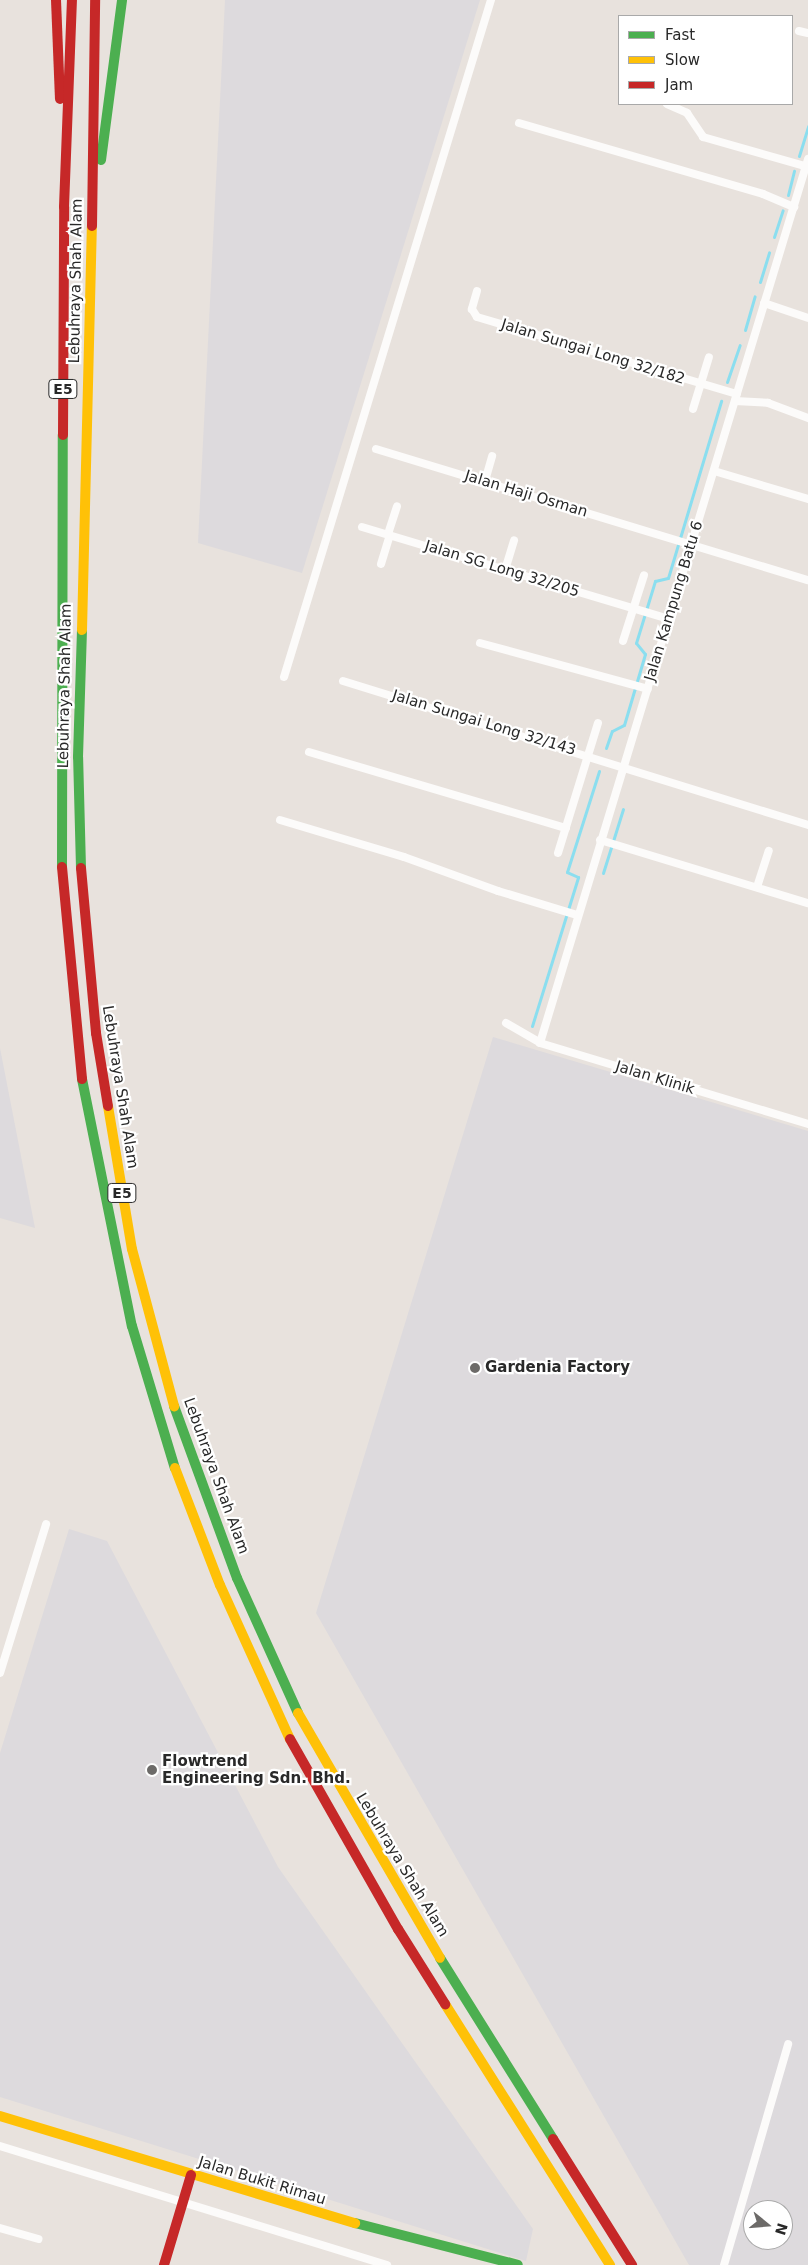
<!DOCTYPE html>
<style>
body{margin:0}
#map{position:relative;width:808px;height:2265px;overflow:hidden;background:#e8e2dd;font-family:"DejaVu Sans",sans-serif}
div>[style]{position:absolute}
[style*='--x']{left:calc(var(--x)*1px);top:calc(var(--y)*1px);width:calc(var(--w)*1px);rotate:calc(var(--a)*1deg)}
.industrial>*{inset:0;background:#dddadd}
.stream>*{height:3px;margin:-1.5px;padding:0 1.5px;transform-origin:1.5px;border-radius:1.5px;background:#8bdeef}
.street>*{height:8px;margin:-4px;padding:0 4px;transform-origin:4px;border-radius:4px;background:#fcfbfa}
.fast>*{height:10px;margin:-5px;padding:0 5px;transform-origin:5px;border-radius:5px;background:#4caf50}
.slow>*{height:10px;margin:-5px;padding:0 5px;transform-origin:5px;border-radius:5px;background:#ffc107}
.jam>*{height:10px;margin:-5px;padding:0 5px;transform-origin:5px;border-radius:5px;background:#c62828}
.dots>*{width:14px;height:14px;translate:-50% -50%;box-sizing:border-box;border:2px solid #fff;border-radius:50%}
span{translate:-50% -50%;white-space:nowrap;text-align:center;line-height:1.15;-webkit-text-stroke:4.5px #fff;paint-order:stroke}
.shield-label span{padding:1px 4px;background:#fff;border:1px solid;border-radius:4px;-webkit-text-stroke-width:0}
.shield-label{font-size:14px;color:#292929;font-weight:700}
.street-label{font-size:15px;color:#292929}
.poi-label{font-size:15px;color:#292929;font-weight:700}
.left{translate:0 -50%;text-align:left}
.legend{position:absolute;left:618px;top:15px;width:175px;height:90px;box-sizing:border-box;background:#fff;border:1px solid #a9a9a9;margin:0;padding:6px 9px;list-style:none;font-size:15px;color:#292929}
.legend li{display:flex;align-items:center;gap:10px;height:25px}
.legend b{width:25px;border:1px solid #a9a9a9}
.north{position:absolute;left:743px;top:2200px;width:50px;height:50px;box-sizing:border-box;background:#fff;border:1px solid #a9a9a9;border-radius:50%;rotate:107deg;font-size:14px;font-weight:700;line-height:20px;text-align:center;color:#292929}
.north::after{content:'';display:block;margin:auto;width:18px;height:22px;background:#6c6a68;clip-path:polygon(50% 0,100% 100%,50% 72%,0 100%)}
</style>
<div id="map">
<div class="industrial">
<div style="clip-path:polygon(225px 0,480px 0,302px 573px,198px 543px)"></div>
<div style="clip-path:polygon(evenodd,493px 1037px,808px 1131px,808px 2265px,689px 2265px,316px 1613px,493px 1037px,753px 2210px,783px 2210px,783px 2240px,753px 2240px,753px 2210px)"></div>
<div style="clip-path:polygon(0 1048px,35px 1228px,0 1218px)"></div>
<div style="clip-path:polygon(69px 1529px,107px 1541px,278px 1867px,533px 2229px,526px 2261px,0 2097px,0 1753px)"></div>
</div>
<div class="stream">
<div style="--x:799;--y:156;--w:31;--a:-73"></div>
<div style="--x:788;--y:195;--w:25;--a:-76"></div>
<div style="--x:774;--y:237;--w:28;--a:-72"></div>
<div style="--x:760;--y:282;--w:31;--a:-73"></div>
<div style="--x:745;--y:330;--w:35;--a:-74"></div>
<div style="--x:727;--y:382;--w:39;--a:-71"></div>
<div style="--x:606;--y:748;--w:18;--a:-71"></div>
<div style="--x:612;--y:731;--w:13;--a:-27"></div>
<div style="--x:624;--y:725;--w:74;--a:-73.5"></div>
<div style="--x:645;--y:654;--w:14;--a:-129"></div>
<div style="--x:636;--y:643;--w:65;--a:-73"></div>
<div style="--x:655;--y:581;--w:13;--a:-13"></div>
<div style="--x:668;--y:578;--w:185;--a:-73.3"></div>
<div style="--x:603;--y:873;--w:67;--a:-72.6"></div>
<div style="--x:532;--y:1026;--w:156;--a:-72.8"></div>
<div style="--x:578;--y:877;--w:12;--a:-156"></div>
<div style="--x:567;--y:872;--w:106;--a:-72.4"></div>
</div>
<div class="street">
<div style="--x:799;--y:31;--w:9;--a:13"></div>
<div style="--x:667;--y:104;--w:22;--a:24"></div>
<div style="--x:687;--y:113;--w:29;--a:56"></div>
<div style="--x:703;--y:137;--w:109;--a:15.9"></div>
<div style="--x:519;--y:123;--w:254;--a:16.2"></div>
<div style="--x:763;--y:194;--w:34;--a:23"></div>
<div style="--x:477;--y:291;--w:19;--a:106"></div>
<div style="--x:472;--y:309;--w:9;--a:58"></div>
<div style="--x:477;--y:317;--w:271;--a:16.5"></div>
<div style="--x:764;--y:303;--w:46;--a:18.8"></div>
<div style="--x:735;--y:401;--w:33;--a:3"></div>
<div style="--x:768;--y:403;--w:43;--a:20.6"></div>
<div style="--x:693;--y:409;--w:54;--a:-72.9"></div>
<div style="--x:376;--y:449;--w:451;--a:16.9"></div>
<div style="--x:714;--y:471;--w:98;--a:16.6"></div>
<div style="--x:485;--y:481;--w:26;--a:-74"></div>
<div style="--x:362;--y:527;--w:320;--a:16.7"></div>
<div style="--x:388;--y:534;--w:29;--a:-72"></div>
<div style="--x:381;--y:564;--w:30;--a:-73"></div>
<div style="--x:505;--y:570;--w:31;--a:-73"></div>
<div style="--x:623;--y:641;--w:69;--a:-72.3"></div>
<div style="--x:480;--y:643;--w:174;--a:15.3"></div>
<div style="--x:284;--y:677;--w:708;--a:-73"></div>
<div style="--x:343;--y:681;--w:487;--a:17.2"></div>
<div style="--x:309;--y:752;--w:268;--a:16.5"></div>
<div style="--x:280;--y:820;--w:129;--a:16.6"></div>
<div style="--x:404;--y:857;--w:100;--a:19.9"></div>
<div style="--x:498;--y:891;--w:83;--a:16.9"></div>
<div style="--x:600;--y:840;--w:217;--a:16.9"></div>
<div style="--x:558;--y:853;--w:136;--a:-72.9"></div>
<div style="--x:757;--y:887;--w:38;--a:-72"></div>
<div style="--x:506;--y:1023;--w:39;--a:30"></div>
<div style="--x:540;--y:1043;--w:280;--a:16.8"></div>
<div style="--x:540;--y:1043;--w:924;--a:-73.13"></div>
<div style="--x:0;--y:1673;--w:156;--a:-72.8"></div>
<div style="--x:0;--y:2146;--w:405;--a:17.1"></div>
<div style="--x:0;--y:2228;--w:40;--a:16"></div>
<div style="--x:724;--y:2265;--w:230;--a:-73.8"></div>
</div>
<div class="fast">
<div style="--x:101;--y:160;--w:161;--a:-82.5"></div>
<div style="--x:62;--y:867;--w:432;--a:-89.9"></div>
<div style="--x:81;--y:868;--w:111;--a:-91.5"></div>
<div style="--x:78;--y:757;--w:127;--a:-88.2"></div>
<div style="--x:82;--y:1079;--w:252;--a:78.6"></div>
<div style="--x:132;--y:1326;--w:148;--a:73.2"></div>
<div style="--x:174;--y:1406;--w:183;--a:69.9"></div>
<div style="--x:237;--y:1578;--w:148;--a:65.7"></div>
<div style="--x:440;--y:1958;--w:213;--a:58"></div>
<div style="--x:355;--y:2223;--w:168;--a:14.4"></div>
</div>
<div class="slow">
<div style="--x:82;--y:630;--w:404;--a:-88.6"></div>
<div style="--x:108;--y:1106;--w:145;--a:80.5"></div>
<div style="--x:132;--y:1249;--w:163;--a:75"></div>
<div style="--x:175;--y:1468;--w:125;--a:69"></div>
<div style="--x:220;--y:1585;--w:169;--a:65.6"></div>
<div style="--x:298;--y:1713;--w:283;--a:59.9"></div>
<div style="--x:445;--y:2004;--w:309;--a:57.7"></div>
<div style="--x:0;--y:2116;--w:371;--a:16.8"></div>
</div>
<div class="jam">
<div style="--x:56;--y:0;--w:99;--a:87.7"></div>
<div style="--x:92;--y:226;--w:226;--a:-89.2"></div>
<div style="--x:63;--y:435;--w:228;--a:-89.7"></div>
<div style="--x:64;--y:207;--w:207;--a:-87.8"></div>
<div style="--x:62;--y:867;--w:213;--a:84.6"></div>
<div style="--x:81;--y:868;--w:166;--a:84.8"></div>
<div style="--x:96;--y:1033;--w:74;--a:80.7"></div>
<div style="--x:290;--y:1739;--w:219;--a:60.4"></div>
<div style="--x:398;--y:1929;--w:89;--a:57.9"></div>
<div style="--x:553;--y:2139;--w:149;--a:57.9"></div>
<div style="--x:164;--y:2265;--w:94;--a:-73.3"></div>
</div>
<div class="dots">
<div style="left:475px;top:1368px;background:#6c6a68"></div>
<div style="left:152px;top:1770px;background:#6c6a68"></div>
</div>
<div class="shield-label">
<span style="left:63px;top:389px">E5</span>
<span style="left:122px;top:1193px">E5</span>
</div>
<div class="street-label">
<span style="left:76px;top:281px;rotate:-89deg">Lebuhraya Shah Alam</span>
<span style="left:593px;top:352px;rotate:17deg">Jalan Sungai Long 32/182</span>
<span style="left:526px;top:494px;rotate:17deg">Jalan Haji Osman</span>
<span style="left:502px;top:569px;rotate:17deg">Jalan SG Long 32/205</span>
<span style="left:674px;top:601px;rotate:-73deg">Jalan Kampung Batu 6</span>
<span style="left:65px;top:686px;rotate:-89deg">Lebuhraya Shah Alam</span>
<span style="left:484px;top:723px;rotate:17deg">Jalan Sungai Long 32/143</span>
<span style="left:655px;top:1078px;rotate:17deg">Jalan Klinik</span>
<span style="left:120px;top:1087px;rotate:81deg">Lebuhraya Shah Alam</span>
<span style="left:216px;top:1476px;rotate:70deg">Lebuhraya Shah Alam</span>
<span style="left:402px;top:1865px;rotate:59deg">Lebuhraya Shah Alam</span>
<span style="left:262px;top:2181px;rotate:17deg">Jalan Bukit Rimau</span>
</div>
<div class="poi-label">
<span class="left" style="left:485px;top:1368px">Gardenia Factory</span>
<span class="left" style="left:162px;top:1770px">Flowtrend<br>Engineering Sdn. Bhd.</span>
</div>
<ul class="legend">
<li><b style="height:6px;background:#4caf50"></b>Fast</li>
<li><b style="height:6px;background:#ffc107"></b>Slow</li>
<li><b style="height:6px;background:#c62828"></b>Jam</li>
</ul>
<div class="north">N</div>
</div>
